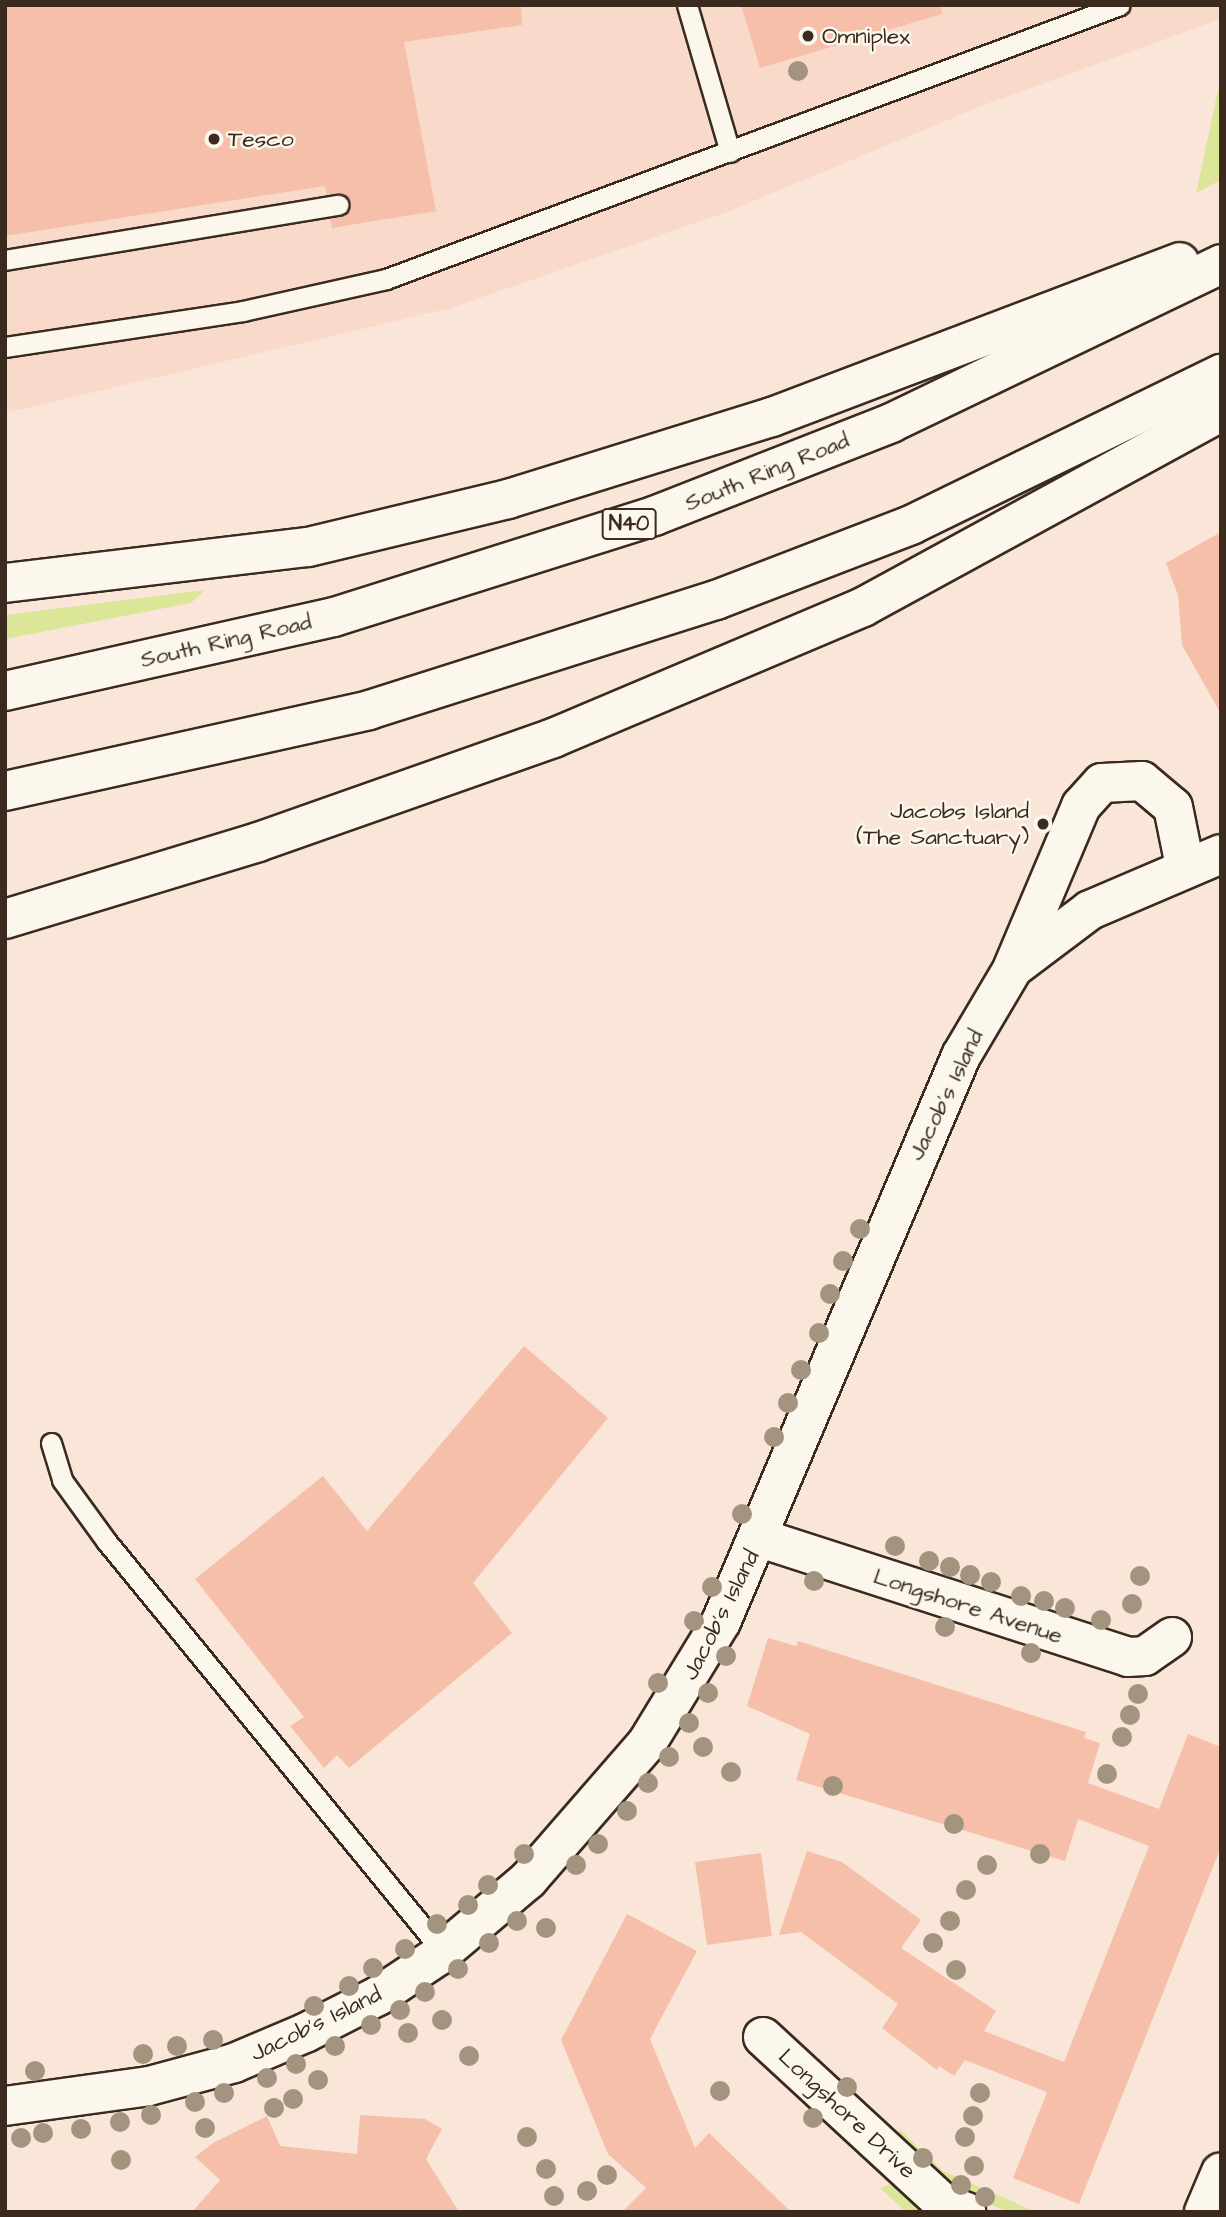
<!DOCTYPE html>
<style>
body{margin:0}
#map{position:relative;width:1226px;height:2217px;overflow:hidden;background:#fae6d8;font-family:"Architects Daughter",sans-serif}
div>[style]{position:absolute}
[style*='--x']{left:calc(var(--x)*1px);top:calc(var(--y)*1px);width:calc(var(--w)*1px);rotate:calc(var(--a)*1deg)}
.built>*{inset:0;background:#f9daca}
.green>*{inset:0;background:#dbe699}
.building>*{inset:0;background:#f6bfaa}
.roads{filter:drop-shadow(2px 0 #3b2a1e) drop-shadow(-2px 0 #3b2a1e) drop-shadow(0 2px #3b2a1e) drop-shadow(0 -2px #3b2a1e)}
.lane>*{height:19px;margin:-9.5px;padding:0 9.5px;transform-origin:9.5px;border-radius:9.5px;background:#fbf7ec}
.street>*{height:38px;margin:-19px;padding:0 19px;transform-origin:19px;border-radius:19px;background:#fbf7ec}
.highway>*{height:38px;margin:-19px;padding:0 19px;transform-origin:19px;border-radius:19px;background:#fbf7ec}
.trees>*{width:20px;height:20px;margin:-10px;border-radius:50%;background:#a3947f}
.dots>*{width:19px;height:19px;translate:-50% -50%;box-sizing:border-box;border:4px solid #fbf7ec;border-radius:50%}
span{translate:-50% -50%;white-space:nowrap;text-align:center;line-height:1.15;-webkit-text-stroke:5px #fbf7ec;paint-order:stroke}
.shield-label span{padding:2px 5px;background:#fbf7ec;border:2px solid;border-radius:5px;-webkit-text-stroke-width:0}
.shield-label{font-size:21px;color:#3b2a1e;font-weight:700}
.poi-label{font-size:23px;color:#3b2a1e}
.left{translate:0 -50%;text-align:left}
.right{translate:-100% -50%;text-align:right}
.street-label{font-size:23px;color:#3b2a1e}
.frame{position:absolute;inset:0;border:7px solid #3b2a1e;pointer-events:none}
</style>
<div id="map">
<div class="built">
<div style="clip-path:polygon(5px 5px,1221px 5px,1221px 19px,984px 105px,727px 212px,451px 308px,5px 413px)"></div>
</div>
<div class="green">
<div style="clip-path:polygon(1221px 88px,1221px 180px,1196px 193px,1218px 90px)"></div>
<div style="clip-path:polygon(205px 590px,191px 603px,5px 639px,5px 615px)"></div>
<div style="clip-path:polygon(899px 2129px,943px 2171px,1036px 2212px,1009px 2212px,956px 2191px,897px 2142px)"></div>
<div style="clip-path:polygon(891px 2183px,925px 2212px,906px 2212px,880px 2188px)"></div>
</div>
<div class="building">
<div style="clip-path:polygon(5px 5px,521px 5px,522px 25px,404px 42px,436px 211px,332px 228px,330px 219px,346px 215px,351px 204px,343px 193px,327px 195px,325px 186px,5px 236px)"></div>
<div style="clip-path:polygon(741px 5px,941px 5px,942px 14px,760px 68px)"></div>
<div style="clip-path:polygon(1221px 532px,1221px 714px,1182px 645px,1178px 595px,1166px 563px)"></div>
<div style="clip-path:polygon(524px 1346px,608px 1418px,473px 1583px,512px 1633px,349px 1768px,337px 1755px,324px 1768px,290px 1726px,304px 1717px,195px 1579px,323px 1476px,367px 1531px)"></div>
<div style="clip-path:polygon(768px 1638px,796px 1646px,798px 1641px,1086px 1732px,1084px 1738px,1100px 1743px,1088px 1783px,1159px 1809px,1188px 1734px,1221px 1747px,1221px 1847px,1079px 2204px,1013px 2178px,1047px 2092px,965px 2060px,954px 2076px,939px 2066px,937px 2070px,882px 2028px,898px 2004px,801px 1932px,779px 1935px,807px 1851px,842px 1862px,921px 1920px,901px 1948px,996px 2011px,984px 2031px,1064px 2062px,1149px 1846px,1078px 1819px,1065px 1861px,796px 1780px,810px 1734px,747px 1706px)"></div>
<div style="clip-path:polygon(761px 1853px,772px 1936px,707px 1945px,695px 1862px)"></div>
<div style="clip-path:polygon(627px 1914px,697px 1951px,650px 2039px,695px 2148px,709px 2133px,791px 2212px,622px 2212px,646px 2188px,608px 2154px,561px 2040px)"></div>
<div style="clip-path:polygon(360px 2115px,425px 2119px,442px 2129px,426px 2159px,459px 2212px,192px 2212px,220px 2180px,195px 2157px,213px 2143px,267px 2116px,280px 2146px,357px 2154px)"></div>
</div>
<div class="roads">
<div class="lane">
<div style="--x:687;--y:5;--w:153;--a:73.7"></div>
<div style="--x:5;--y:260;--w:338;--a:-9.4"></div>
<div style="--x:5;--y:347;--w:241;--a:-8.6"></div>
<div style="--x:243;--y:311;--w:147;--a:-12.6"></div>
<div style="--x:386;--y:279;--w:783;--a:-20.47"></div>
<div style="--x:51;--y:1443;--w:39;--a:73"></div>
<div style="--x:62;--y:1480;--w:77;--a:54"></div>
<div style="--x:107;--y:1542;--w:530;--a:50.66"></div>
</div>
<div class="street">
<div style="--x:1013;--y:967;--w:175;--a:-67.1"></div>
<div style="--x:1081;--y:806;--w:31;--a:-48"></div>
<div style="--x:1102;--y:783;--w:40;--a:-2.9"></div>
<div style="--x:1142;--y:781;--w:40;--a:40"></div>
<div style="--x:1173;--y:807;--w:60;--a:78.5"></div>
<div style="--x:760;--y:1538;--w:387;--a:17.9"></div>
<div style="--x:1128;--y:1657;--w:17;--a:-3"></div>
<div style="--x:1145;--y:1656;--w:33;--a:-35"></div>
<div style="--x:763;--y:2037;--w:245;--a:42.7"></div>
<div style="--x:943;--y:2203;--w:25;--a:21"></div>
<div style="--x:5;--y:2106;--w:145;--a:-7.9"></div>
<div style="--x:149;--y:2086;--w:88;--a:-15.1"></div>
<div style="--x:234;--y:2063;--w:77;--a:-22.9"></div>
<div style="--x:305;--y:2033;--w:82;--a:-26.9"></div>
<div style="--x:378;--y:1996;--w:72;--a:-33.7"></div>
<div style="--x:438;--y:1956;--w:118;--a:-40.2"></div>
<div style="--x:528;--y:1880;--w:181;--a:-49"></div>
<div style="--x:647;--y:1743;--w:142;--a:-58.6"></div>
<div style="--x:721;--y:1622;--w:615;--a:-67.02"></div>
<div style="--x:961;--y:1056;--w:102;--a:-59.4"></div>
<div style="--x:1013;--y:968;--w:96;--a:-37"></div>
<div style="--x:1090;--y:910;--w:142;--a:-23.1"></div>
<div style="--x:1204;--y:2212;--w:43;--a:-67"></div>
</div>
<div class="highway">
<div style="--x:5;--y:583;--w:305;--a:-6.8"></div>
<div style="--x:308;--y:547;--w:206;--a:-13.5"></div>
<div style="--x:508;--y:499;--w:276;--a:-17.3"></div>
<div style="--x:772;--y:417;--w:436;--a:-20.8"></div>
<div style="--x:5;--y:691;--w:337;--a:-12.7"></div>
<div style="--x:334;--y:617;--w:336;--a:-17.5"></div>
<div style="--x:654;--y:516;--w:255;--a:-21.4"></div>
<div style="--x:891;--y:423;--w:366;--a:-25.7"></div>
<div style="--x:5;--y:791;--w:373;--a:-12.5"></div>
<div style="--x:369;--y:710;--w:364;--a:-17.6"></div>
<div style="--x:716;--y:600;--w:209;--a:-21"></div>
<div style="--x:911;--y:525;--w:345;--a:-26"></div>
<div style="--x:5;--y:919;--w:264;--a:-16.9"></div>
<div style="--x:258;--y:842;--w:313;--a:-19.4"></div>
<div style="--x:553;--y:738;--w:337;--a:-22.9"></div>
<div style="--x:863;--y:607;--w:408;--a:-28.6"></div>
</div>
</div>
<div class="trees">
<div style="left:798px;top:71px"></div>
<div style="left:860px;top:1229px"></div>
<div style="left:843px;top:1261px"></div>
<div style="left:830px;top:1294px"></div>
<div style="left:819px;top:1333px"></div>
<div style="left:801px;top:1370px"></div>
<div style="left:788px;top:1403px"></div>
<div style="left:774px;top:1437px"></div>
<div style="left:742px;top:1514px"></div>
<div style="left:895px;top:1546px"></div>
<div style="left:929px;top:1561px"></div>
<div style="left:950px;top:1567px"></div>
<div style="left:970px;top:1575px"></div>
<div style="left:1140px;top:1576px"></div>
<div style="left:814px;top:1581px"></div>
<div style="left:991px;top:1582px"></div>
<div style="left:712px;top:1587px"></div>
<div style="left:1021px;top:1596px"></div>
<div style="left:1044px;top:1601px"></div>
<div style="left:1132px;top:1604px"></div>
<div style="left:1065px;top:1608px"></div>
<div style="left:1101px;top:1620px"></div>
<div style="left:694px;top:1621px"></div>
<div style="left:945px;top:1627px"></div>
<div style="left:1031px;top:1653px"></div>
<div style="left:726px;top:1656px"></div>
<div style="left:658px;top:1683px"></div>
<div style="left:708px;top:1693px"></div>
<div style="left:1138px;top:1694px"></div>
<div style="left:1130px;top:1715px"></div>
<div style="left:689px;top:1723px"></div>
<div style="left:1122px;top:1737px"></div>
<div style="left:703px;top:1747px"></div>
<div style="left:669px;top:1757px"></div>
<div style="left:731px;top:1772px"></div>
<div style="left:1107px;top:1774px"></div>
<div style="left:648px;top:1783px"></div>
<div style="left:833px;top:1786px"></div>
<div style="left:627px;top:1811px"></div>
<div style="left:954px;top:1824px"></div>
<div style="left:598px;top:1844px"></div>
<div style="left:524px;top:1854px"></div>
<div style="left:1040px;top:1854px"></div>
<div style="left:576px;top:1865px"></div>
<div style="left:987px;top:1865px"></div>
<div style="left:488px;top:1885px"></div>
<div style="left:966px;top:1890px"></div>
<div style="left:468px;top:1905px"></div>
<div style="left:517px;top:1921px"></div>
<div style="left:950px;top:1921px"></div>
<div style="left:437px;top:1924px"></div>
<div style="left:546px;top:1928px"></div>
<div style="left:489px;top:1943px"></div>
<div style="left:933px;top:1943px"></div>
<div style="left:405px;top:1949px"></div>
<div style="left:373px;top:1968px"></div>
<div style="left:458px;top:1969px"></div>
<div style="left:956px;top:1970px"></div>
<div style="left:349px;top:1986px"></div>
<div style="left:425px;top:1992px"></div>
<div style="left:314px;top:2006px"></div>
<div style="left:400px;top:2010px"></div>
<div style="left:442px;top:2020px"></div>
<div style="left:371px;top:2025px"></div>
<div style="left:408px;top:2033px"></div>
<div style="left:213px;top:2040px"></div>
<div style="left:177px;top:2046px"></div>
<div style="left:335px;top:2046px"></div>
<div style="left:143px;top:2054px"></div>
<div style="left:469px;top:2056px"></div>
<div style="left:296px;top:2064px"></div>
<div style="left:35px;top:2071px"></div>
<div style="left:267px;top:2078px"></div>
<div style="left:318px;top:2080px"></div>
<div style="left:847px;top:2087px"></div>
<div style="left:720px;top:2091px"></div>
<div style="left:224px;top:2093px"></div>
<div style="left:980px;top:2093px"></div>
<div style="left:293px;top:2099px"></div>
<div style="left:195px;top:2102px"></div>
<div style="left:274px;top:2108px"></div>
<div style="left:151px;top:2115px"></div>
<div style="left:973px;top:2116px"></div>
<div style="left:813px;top:2118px"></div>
<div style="left:120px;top:2122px"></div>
<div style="left:205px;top:2128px"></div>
<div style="left:81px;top:2129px"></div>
<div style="left:43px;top:2133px"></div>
<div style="left:527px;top:2137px"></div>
<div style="left:965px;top:2137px"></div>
<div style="left:21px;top:2138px"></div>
<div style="left:923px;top:2158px"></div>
<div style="left:121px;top:2160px"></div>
<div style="left:974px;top:2166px"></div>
<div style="left:546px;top:2169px"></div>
<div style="left:607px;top:2175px"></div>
<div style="left:961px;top:2185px"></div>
<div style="left:587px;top:2191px"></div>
<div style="left:554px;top:2196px"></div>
<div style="left:985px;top:2197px"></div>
</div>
<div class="dots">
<div style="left:808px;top:36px;background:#3b2a1e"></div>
<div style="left:214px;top:139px;background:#3b2a1e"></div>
<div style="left:1043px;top:824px;background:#3b2a1e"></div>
</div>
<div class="shield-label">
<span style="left:629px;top:524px">N40</span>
</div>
<div class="poi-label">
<span class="left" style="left:822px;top:36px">Omniplex</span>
<span class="left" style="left:228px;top:139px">Tesco</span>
<span class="right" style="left:1029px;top:824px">Jacobs Island<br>(The Sanctuary)</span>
</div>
<div class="street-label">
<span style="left:767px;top:472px;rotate:-22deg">South Ring Road</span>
<span style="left:226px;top:641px;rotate:-13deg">South Ring Road</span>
<span style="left:946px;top:1095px;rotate:-64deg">Jacob's Island</span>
<span style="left:968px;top:1606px;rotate:18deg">Longshore Avenue</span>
<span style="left:721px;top:1615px;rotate:-63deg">Jacob's Island</span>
<span style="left:316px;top:2024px;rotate:-26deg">Jacob's Island</span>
<span style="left:847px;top:2114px;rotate:43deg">Longshore Drive</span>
</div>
<div class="frame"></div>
</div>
